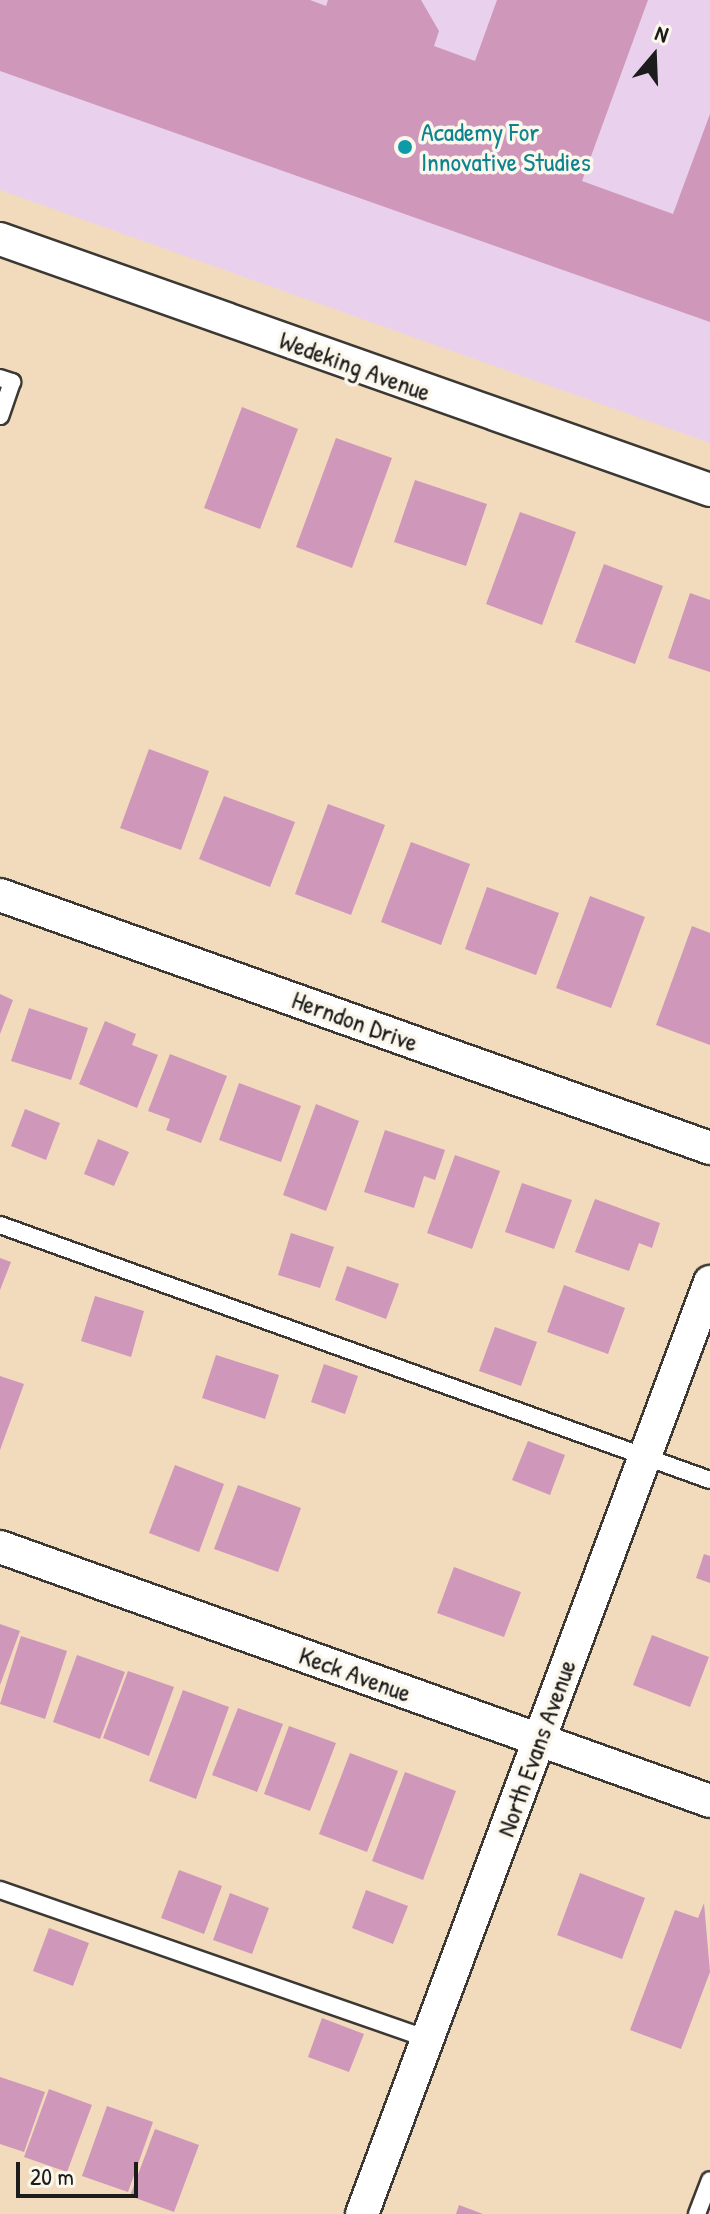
<!DOCTYPE html>
<style>
body{margin:0}
#map{position:relative;width:710px;height:2214px;overflow:hidden;background:#f2dbbc;font-family:"Patrick Hand",sans-serif}
div>[style]{position:absolute}
[style*='--x']{left:calc(var(--x)*1px);top:calc(var(--y)*1px);width:calc(var(--w)*1px);rotate:calc(var(--a)*1deg)}
.built>*{inset:0;background:#e9d1ed}
.building>*{inset:0;background:#cf97b9}
.roads{filter:drop-shadow(2px 0 #3c3934) drop-shadow(-2px 0 #3c3934) drop-shadow(0 2px #3c3934) drop-shadow(0 -2px #3c3934)}
.lane>*{height:16px;margin:-8px;padding:0 8px;transform-origin:8px;border-radius:8px;background:#fff}
.street>*{height:32px;margin:-16px;padding:0 16px;transform-origin:16px;border-radius:16px;background:#fff}
.dots>*{width:22px;height:22px;translate:-50% -50%;box-sizing:border-box;border:4px solid #fbf7ec;border-radius:50%}
span{translate:-50% -50%;white-space:nowrap;text-align:center;line-height:1.15;-webkit-text-stroke:7px #fbf7ec;paint-order:stroke}
.culture-label{font-size:26px;color:#0d838f}
.left{translate:0 -50%;text-align:left}
.street-label{font-size:26px;color:#1c1c1c}
.north{position:absolute;left:614px;top:16px;width:80px;height:80px;-webkit-text-stroke:6px #fbf7ec;paint-order:stroke;rotate:19deg;font-size:22px;font-weight:700;line-height:32px;text-align:center;color:#1c1c1c}
.north::after{content:'';display:block;margin:auto;width:28px;height:36px;background:#1c1c1c;clip-path:polygon(50% 0,100% 100%,50% 72%,0 100%)}
.scale{position:absolute;left:16px;top:2162px;width:122px;height:36px;box-sizing:border-box;border:4px solid #1c1c1c;border-top:0;padding-left:10px;font-size:24px;line-height:28px;white-space:nowrap;color:#1c1c1c;-webkit-text-stroke:6px #fbf7ec;paint-order:stroke}
</style>
<div id="map">
<div class="built">
<div style="clip-path:polygon(0 0,710px 0,710px 443px,0 190px)"></div>
</div>
<div class="building">
<div style="clip-path:polygon(0 0,310px 0,326px 6px,328px 0,421px 0,439px 31px,434px 46px,475px 61px,497px 0,648px 0,582px 181px,673px 214px,710px 114px,710px 322px,0 71px)"></div>
<div style="clip-path:polygon(242px 407px,298px 429px,260px 529px,204px 508px)"></div>
<div style="clip-path:polygon(336px 438px,392px 458px,352px 568px,296px 547px)"></div>
<div style="clip-path:polygon(415px 480px,487px 504px,466px 566px,394px 542px)"></div>
<div style="clip-path:polygon(520px 512px,576px 532px,542px 625px,486px 604px)"></div>
<div style="clip-path:polygon(604px 564px,663px 586px,635px 664px,575px 642px)"></div>
<div style="clip-path:polygon(690px 593px,710px 600px,710px 672px,668px 658px)"></div>
<div style="clip-path:polygon(149px 749px,209px 771px,181px 850px,120px 828px)"></div>
<div style="clip-path:polygon(224px 796px,295px 822px,270px 887px,199px 859px)"></div>
<div style="clip-path:polygon(328px 804px,385px 825px,351px 915px,295px 894px)"></div>
<div style="clip-path:polygon(411px 842px,470px 864px,441px 945px,381px 922px)"></div>
<div style="clip-path:polygon(487px 887px,559px 913px,536px 975px,465px 949px)"></div>
<div style="clip-path:polygon(590px 896px,645px 917px,611px 1008px,556px 988px)"></div>
<div style="clip-path:polygon(692px 926px,710px 933px,710px 1045px,656px 1025px)"></div>
<div style="clip-path:polygon(0 994px,13px 1000px,0 1034px)"></div>
<div style="clip-path:polygon(29px 1008px,88px 1028px,71px 1080px,11px 1061px)"></div>
<div style="clip-path:polygon(105px 1021px,136px 1034px,132px 1045px,158px 1055px,137px 1108px,79px 1084px)"></div>
<div style="clip-path:polygon(170px 1054px,227px 1076px,201px 1143px,166px 1130px,170px 1119px,148px 1111px)"></div>
<div style="clip-path:polygon(239px 1083px,301px 1106px,281px 1162px,219px 1140px)"></div>
<div style="clip-path:polygon(316px 1104px,359px 1121px,326px 1211px,283px 1195px)"></div>
<div style="clip-path:polygon(25px 1109px,60px 1123px,46px 1160px,11px 1146px)"></div>
<div style="clip-path:polygon(385px 1130px,445px 1150px,435px 1180px,424px 1176px,414px 1208px,364px 1192px)"></div>
<div style="clip-path:polygon(98px 1139px,129px 1152px,114px 1186px,84px 1174px)"></div>
<div style="clip-path:polygon(455px 1155px,500px 1171px,472px 1249px,427px 1233px)"></div>
<div style="clip-path:polygon(522px 1183px,572px 1200px,554px 1249px,505px 1232px)"></div>
<div style="clip-path:polygon(595px 1199px,660px 1223px,652px 1248px,639px 1243px,629px 1271px,575px 1252px)"></div>
<div style="clip-path:polygon(291px 1233px,334px 1247px,320px 1288px,278px 1275px)"></div>
<div style="clip-path:polygon(0 1258px,11px 1262px,0 1290px)"></div>
<div style="clip-path:polygon(347px 1266px,399px 1284px,386px 1319px,335px 1300px)"></div>
<div style="clip-path:polygon(564px 1285px,625px 1308px,608px 1354px,547px 1332px)"></div>
<div style="clip-path:polygon(95px 1296px,144px 1311px,131px 1357px,81px 1341px)"></div>
<div style="clip-path:polygon(495px 1327px,537px 1342px,521px 1386px,479px 1371px)"></div>
<div style="clip-path:polygon(216px 1355px,279px 1375px,265px 1419px,202px 1398px)"></div>
<div style="clip-path:polygon(324px 1364px,358px 1376px,345px 1414px,311px 1402px)"></div>
<div style="clip-path:polygon(0 1376px,24px 1384px,0 1450px)"></div>
<div style="clip-path:polygon(528px 1441px,565px 1455px,550px 1495px,512px 1480px)"></div>
<div style="clip-path:polygon(175px 1465px,224px 1484px,199px 1552px,149px 1533px)"></div>
<div style="clip-path:polygon(238px 1485px,301px 1508px,278px 1572px,214px 1549px)"></div>
<div style="clip-path:polygon(704px 1554px,710px 1556px,710px 1583px,696px 1578px)"></div>
<div style="clip-path:polygon(454px 1567px,521px 1592px,504px 1637px,437px 1613px)"></div>
<div style="clip-path:polygon(0 1624px,20px 1631px,0 1685px)"></div>
<div style="clip-path:polygon(652px 1635px,709px 1657px,690px 1707px,633px 1685px)"></div>
<div style="clip-path:polygon(21px 1636px,67px 1651px,45px 1719px,0 1704px)"></div>
<div style="clip-path:polygon(77px 1655px,125px 1672px,100px 1739px,53px 1722px)"></div>
<div style="clip-path:polygon(128px 1671px,174px 1687px,149px 1756px,103px 1738px)"></div>
<div style="clip-path:polygon(183px 1690px,229px 1707px,196px 1799px,149px 1781px)"></div>
<div style="clip-path:polygon(238px 1708px,283px 1724px,257px 1792px,212px 1775px)"></div>
<div style="clip-path:polygon(289px 1726px,336px 1743px,310px 1811px,264px 1794px)"></div>
<div style="clip-path:polygon(350px 1753px,398px 1771px,367px 1852px,319px 1834px)"></div>
<div style="clip-path:polygon(405px 1772px,456px 1791px,423px 1880px,372px 1861px)"></div>
<div style="clip-path:polygon(179px 1870px,222px 1886px,204px 1934px,161px 1918px)"></div>
<div style="clip-path:polygon(580px 1873px,645px 1898px,622px 1959px,557px 1935px)"></div>
<div style="clip-path:polygon(366px 1890px,408px 1906px,393px 1944px,352px 1928px)"></div>
<div style="clip-path:polygon(230px 1893px,269px 1908px,252px 1954px,213px 1940px)"></div>
<div style="clip-path:polygon(704px 1903px,710px 1972px,681px 2049px,630px 2030px,675px 1910px,698px 1918px)"></div>
<div style="clip-path:polygon(49px 1928px,89px 1943px,73px 1986px,33px 1971px)"></div>
<div style="clip-path:polygon(322px 2018px,364px 2034px,349px 2072px,308px 2057px)"></div>
<div style="clip-path:polygon(0 2077px,45px 2092px,24px 2152px,0 2144px)"></div>
<div style="clip-path:polygon(49px 2089px,92px 2105px,67px 2172px,24px 2157px)"></div>
<div style="clip-path:polygon(107px 2106px,153px 2122px,128px 2192px,82px 2176px)"></div>
<div style="clip-path:polygon(155px 2129px,199px 2145px,174px 2212px,130px 2196px)"></div>
<div style="clip-path:polygon(459px 2205px,483px 2214px,456px 2214px)"></div>
</div>
<div class="roads">
<div class="lane">
<div style="--x:0;--y:378;--w:13;--a:18"></div>
<div style="--x:12;--y:382;--w:36;--a:109"></div>
<div style="--x:0;--y:1225;--w:754;--a:19.76"></div>
<div style="--x:0;--y:1890;--w:453;--a:19.2"></div>
<div style="--x:697;--y:2214;--w:36;--a:-69"></div>
</div>
<div class="street">
<div style="--x:0;--y:239;--w:753;--a:19.47"></div>
<div style="--x:0;--y:895;--w:754;--a:19.61"></div>
<div style="--x:0;--y:1547;--w:754;--a:19.68"></div>
<div style="--x:362;--y:2214;--w:995;--a:-69.52"></div>
</div>
</div>
<div class="dots">
<div style="left:405px;top:147px;background:#0f9aa8"></div>
</div>
<div class="culture-label">
<span class="left" style="left:421px;top:147px">Academy For<br>Innovative Studies</span>
</div>
<div class="street-label">
<span style="left:355px;top:366px;rotate:20deg">Wedeking Avenue</span>
<span style="left:355px;top:1021px;rotate:20deg">Herndon Drive</span>
<span style="left:355px;top:1674px;rotate:20deg">Keck Avenue</span>
<span style="left:536px;top:1748px;rotate:-70deg">North Evans Avenue</span>
</div>
<div class="north">N</div>
<div class="scale">20 m</div>
</div>
